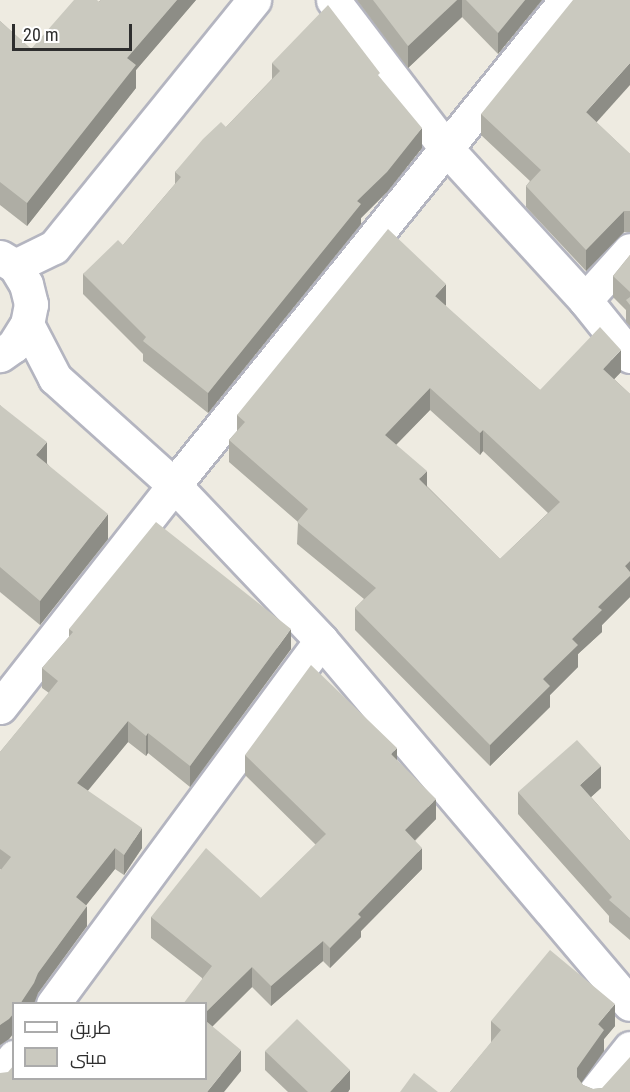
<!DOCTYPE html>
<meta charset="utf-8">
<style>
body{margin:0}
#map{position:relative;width:630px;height:1092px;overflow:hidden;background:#eeebe1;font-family:"Roboto Condensed",Cairo,sans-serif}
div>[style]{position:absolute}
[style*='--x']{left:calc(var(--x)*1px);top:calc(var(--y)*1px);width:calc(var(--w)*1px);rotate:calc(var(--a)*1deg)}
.roads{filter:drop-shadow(2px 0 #b4b5c0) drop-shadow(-2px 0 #b4b5c0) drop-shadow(0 2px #b4b5c0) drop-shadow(0 -2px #b4b5c0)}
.minor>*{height:33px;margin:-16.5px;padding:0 16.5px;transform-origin:16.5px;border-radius:16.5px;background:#fff}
.wall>*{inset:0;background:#aeada4}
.shaded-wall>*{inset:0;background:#8d8d86}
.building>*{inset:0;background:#cac9bf}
span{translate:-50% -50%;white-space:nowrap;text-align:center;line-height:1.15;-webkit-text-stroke:5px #fff;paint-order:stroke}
.legend{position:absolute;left:12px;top:1002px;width:195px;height:78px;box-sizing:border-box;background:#fff;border:2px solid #ababab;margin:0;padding:8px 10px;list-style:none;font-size:18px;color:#2e2e2e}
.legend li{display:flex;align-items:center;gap:12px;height:30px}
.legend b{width:30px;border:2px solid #ababab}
.scale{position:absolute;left:12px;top:24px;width:120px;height:27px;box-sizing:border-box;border:3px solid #2e2e2e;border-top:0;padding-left:8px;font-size:18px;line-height:21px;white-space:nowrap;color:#2e2e2e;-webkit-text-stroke:4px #fff;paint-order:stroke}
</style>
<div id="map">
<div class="roads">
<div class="minor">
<div style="--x:333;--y:0;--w:185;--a:52.7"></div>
<div style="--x:445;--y:147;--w:207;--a:47.5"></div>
<div style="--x:585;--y:300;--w:72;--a:51.2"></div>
<div style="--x:0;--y:257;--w:17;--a:31"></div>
<div style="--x:15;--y:266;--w:21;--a:59"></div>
<div style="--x:26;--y:284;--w:21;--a:76"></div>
<div style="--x:31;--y:304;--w:20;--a:101"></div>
<div style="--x:27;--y:324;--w:26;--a:122"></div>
<div style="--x:13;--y:346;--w:16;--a:145"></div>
<div style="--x:15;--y:266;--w:43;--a:-26"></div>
<div style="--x:54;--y:247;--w:318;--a:-51"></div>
<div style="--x:585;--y:300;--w:67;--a:-48"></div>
<div style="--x:27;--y:324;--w:61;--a:62.6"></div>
<div style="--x:55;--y:378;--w:160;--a:42"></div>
<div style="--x:174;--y:485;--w:214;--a:46.5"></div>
<div style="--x:321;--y:640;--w:477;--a:49.7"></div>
<div style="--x:0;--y:707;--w:282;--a:-51.9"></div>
<div style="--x:174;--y:485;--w:624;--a:-51.05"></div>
<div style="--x:53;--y:1004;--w:452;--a:-53.6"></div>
<div style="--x:0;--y:1075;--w:23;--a:-52"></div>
<div style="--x:595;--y:1092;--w:56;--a:-51.5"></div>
</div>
</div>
<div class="wall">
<div style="clip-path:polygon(101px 0,196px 0,136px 70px,136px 88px,27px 226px,0 205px,0 21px,31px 49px)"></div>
<div style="clip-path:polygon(357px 0,542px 0,498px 54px,462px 17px,408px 68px)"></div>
<div style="clip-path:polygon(272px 63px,380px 78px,422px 148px,387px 192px,361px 218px,361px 224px,208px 413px,143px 361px,143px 354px,83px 294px,83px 274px,123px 245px,175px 184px,175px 172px,226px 127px,272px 79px)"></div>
<div style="clip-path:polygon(481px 114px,596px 122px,630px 154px,630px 232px,624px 232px,586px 271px,526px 207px,526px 186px,530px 181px,481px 135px)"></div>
<div style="clip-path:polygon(630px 255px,630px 326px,626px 322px,626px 310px,613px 297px,613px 276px)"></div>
<div style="clip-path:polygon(evenodd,446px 305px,445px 306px,540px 390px,621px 372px,614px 379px,630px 394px,630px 597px,602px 625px,602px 632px,578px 654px,578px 667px,550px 695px,550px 707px,490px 766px,355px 630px,355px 608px,364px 599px,297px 544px,298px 522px,229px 462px,229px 440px,237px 431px,237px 415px,446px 305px,430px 410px,480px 455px,483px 451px,548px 513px,500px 559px,427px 486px,396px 445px,430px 410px)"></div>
<div style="clip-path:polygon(0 405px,108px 539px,40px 625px,0 592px)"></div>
<div style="clip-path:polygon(69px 629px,291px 649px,190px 787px,148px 753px,146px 756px,128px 742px,87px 791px,142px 848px,124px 875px,115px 869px,86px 905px,87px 926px,38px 993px,9px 1039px,0 1045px,0 871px,1px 870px,0 869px,0 752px,49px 693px,42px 688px,42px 668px,69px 637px)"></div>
<div style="clip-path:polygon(245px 755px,397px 760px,436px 819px,415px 841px,422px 869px,361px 931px,361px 937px,330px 968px,323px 961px,271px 1006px,252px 987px,212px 1026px,241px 1071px,206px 1078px,202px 978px,151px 938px,151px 917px,261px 898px,316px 845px,245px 775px)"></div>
<div style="clip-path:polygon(601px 788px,591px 797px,630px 841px,630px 940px,609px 922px,609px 916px,518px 814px,518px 792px)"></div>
<div style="clip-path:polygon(491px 1021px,615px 1026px,604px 1039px,604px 1051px,581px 1082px,583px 1085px,593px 1089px,602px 1088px,630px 1092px,450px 1092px,491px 1043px)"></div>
<div style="clip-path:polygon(265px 1051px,350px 1089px,348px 1092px,288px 1092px,265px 1070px)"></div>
</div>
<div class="shaded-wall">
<div style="clip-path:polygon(177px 0,196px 0,136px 70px,136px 88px,27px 226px,27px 203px,127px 58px)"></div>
<div style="clip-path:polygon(457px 0,462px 0,462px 17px,408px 68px,408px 46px)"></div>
<div style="clip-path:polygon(525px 0,542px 0,498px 54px,498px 33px)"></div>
<div style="clip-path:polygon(630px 63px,630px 85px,586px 134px,586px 112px)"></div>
<div style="clip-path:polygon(422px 128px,422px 148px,387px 192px,361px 218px,361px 224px,208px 413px,208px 393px,357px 201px)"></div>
<div style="clip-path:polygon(624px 211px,624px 232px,586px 271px,586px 250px)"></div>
<div style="clip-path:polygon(446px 284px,446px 305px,435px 318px,435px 296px)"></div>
<div style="clip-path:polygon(621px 350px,621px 372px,603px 391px,603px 369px)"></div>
<div style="clip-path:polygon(430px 388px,430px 410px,385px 456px,385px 435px)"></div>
<div style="clip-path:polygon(483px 430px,483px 451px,480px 455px,480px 433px)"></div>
<div style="clip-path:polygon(47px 442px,47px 467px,36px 455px)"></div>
<div style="clip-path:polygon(427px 471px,427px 492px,419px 479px)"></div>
<div style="clip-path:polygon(108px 514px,108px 539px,40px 625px,40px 601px)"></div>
<div style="clip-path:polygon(630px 561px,630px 597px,602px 625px,602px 632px,578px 654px,578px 667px,550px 695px,550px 707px,490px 766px,490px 745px,543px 679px,572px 639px,598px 607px,625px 566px)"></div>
<div style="clip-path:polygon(291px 629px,291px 649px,190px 787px,190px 766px)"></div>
<div style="clip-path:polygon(128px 721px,128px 742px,77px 804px,77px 783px)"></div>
<div style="clip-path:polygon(148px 733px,148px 753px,146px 756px,146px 736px)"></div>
<div style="clip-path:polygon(397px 748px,397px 768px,391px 754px)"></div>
<div style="clip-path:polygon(601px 766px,601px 788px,580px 807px,580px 785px)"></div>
<div style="clip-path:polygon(436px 799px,436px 819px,405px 850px,405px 830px)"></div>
<div style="clip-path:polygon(142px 828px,142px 848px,124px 875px,124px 855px)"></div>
<div style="clip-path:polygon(115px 848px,115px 869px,76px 918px,76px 897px)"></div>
<div style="clip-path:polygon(422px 848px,422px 869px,361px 931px,361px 937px,330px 968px,330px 948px,358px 914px)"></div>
<div style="clip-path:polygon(87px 906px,87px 926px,38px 993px,34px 1004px,20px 1004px,38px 973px)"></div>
<div style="clip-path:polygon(323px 941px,323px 961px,271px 1006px,271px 986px)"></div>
<div style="clip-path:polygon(252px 967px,252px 987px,206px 1033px,206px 1012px)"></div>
<div style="clip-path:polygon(615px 1004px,615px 1026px,604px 1039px,604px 1051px,577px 1089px,577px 1068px,598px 1024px)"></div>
<div style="clip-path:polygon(14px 1013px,14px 1033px,9px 1039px,0 1045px,0 1025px)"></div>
<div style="clip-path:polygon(241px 1050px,241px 1071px,224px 1092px,207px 1092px)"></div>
<div style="clip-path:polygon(350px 1070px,350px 1089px,348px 1092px,330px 1092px)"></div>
</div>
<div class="building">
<div style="clip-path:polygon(74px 0,97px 0,99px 2px,101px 0,177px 0,127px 58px,136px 65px,27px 203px,0 182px,0 21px,31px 49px)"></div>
<div style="clip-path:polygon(373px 0,457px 0,408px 46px)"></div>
<div style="clip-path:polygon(466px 0,525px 0,498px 33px)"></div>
<div style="clip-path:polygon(573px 0,630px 0,630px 63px,586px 112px,630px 154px,630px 211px,624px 211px,586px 250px,526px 186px,541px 170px,481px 114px)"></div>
<div style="clip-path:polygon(328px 5px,380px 73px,378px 75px,422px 128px,387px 172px,357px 201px,361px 204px,208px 393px,143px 341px,146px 337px,83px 274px,118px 240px,123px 245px,181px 177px,175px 172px,203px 139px,221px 122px,226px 127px,280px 71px,272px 63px)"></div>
<div style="clip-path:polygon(evenodd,388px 229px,446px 284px,435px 296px,540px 390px,600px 327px,621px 350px,603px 369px,630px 394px,630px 561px,625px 566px,630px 572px,630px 576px,598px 607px,602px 610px,572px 639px,578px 645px,543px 679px,550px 686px,490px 745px,355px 608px,376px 588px,297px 522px,308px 509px,229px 440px,245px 422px,237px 415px,388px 229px,430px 388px,480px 433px,483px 430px,560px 502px,500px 559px,419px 479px,427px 471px,385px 435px,430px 388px)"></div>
<div style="clip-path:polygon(630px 255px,630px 292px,613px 276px)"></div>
<div style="clip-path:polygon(630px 297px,630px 305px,626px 300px)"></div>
<div style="clip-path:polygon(0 405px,47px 442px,36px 455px,108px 514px,40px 601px,0 567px)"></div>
<div style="clip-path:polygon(156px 522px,291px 629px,190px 766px,148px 733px,146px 736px,128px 721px,77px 783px,142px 828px,124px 855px,115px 848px,76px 897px,87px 906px,38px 973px,34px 983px,20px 1004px,14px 1004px,14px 1013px,9px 1019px,0 1025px,0 871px,11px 857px,0 849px,0 752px,58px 681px,42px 668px,73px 632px,69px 629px)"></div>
<div style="clip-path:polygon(311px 665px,397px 748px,391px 754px,436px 799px,405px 830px,422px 848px,358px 914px,361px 917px,330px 948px,323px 941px,271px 986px,252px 967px,206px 1012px,206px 1004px,183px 1004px,212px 966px,151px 917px,206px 848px,261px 898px,326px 834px,245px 755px)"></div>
<div style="clip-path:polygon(577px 740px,601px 766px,580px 785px,630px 841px,630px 918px,609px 900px,612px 897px,518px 792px)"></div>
<div style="clip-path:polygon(550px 950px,615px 1004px,598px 1024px,604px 1030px,577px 1068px,577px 1077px,583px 1085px,593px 1089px,602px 1088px,630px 1057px,630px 1092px,450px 1092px,501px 1030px,491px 1021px)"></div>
<div style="clip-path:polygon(297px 1019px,350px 1070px,330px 1092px,308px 1092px,265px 1051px)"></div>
<div style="clip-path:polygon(206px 1021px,241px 1050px,207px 1092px,0 1092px,0 1073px,8px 1072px,14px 1065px,14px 1078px,206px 1078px)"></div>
<div style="clip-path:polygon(414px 1073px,438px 1092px,400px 1092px)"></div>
</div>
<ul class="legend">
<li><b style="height:8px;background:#fff"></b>طريق</li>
<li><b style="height:16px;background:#cac9bf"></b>مبنى</li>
</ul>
<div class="scale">20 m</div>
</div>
